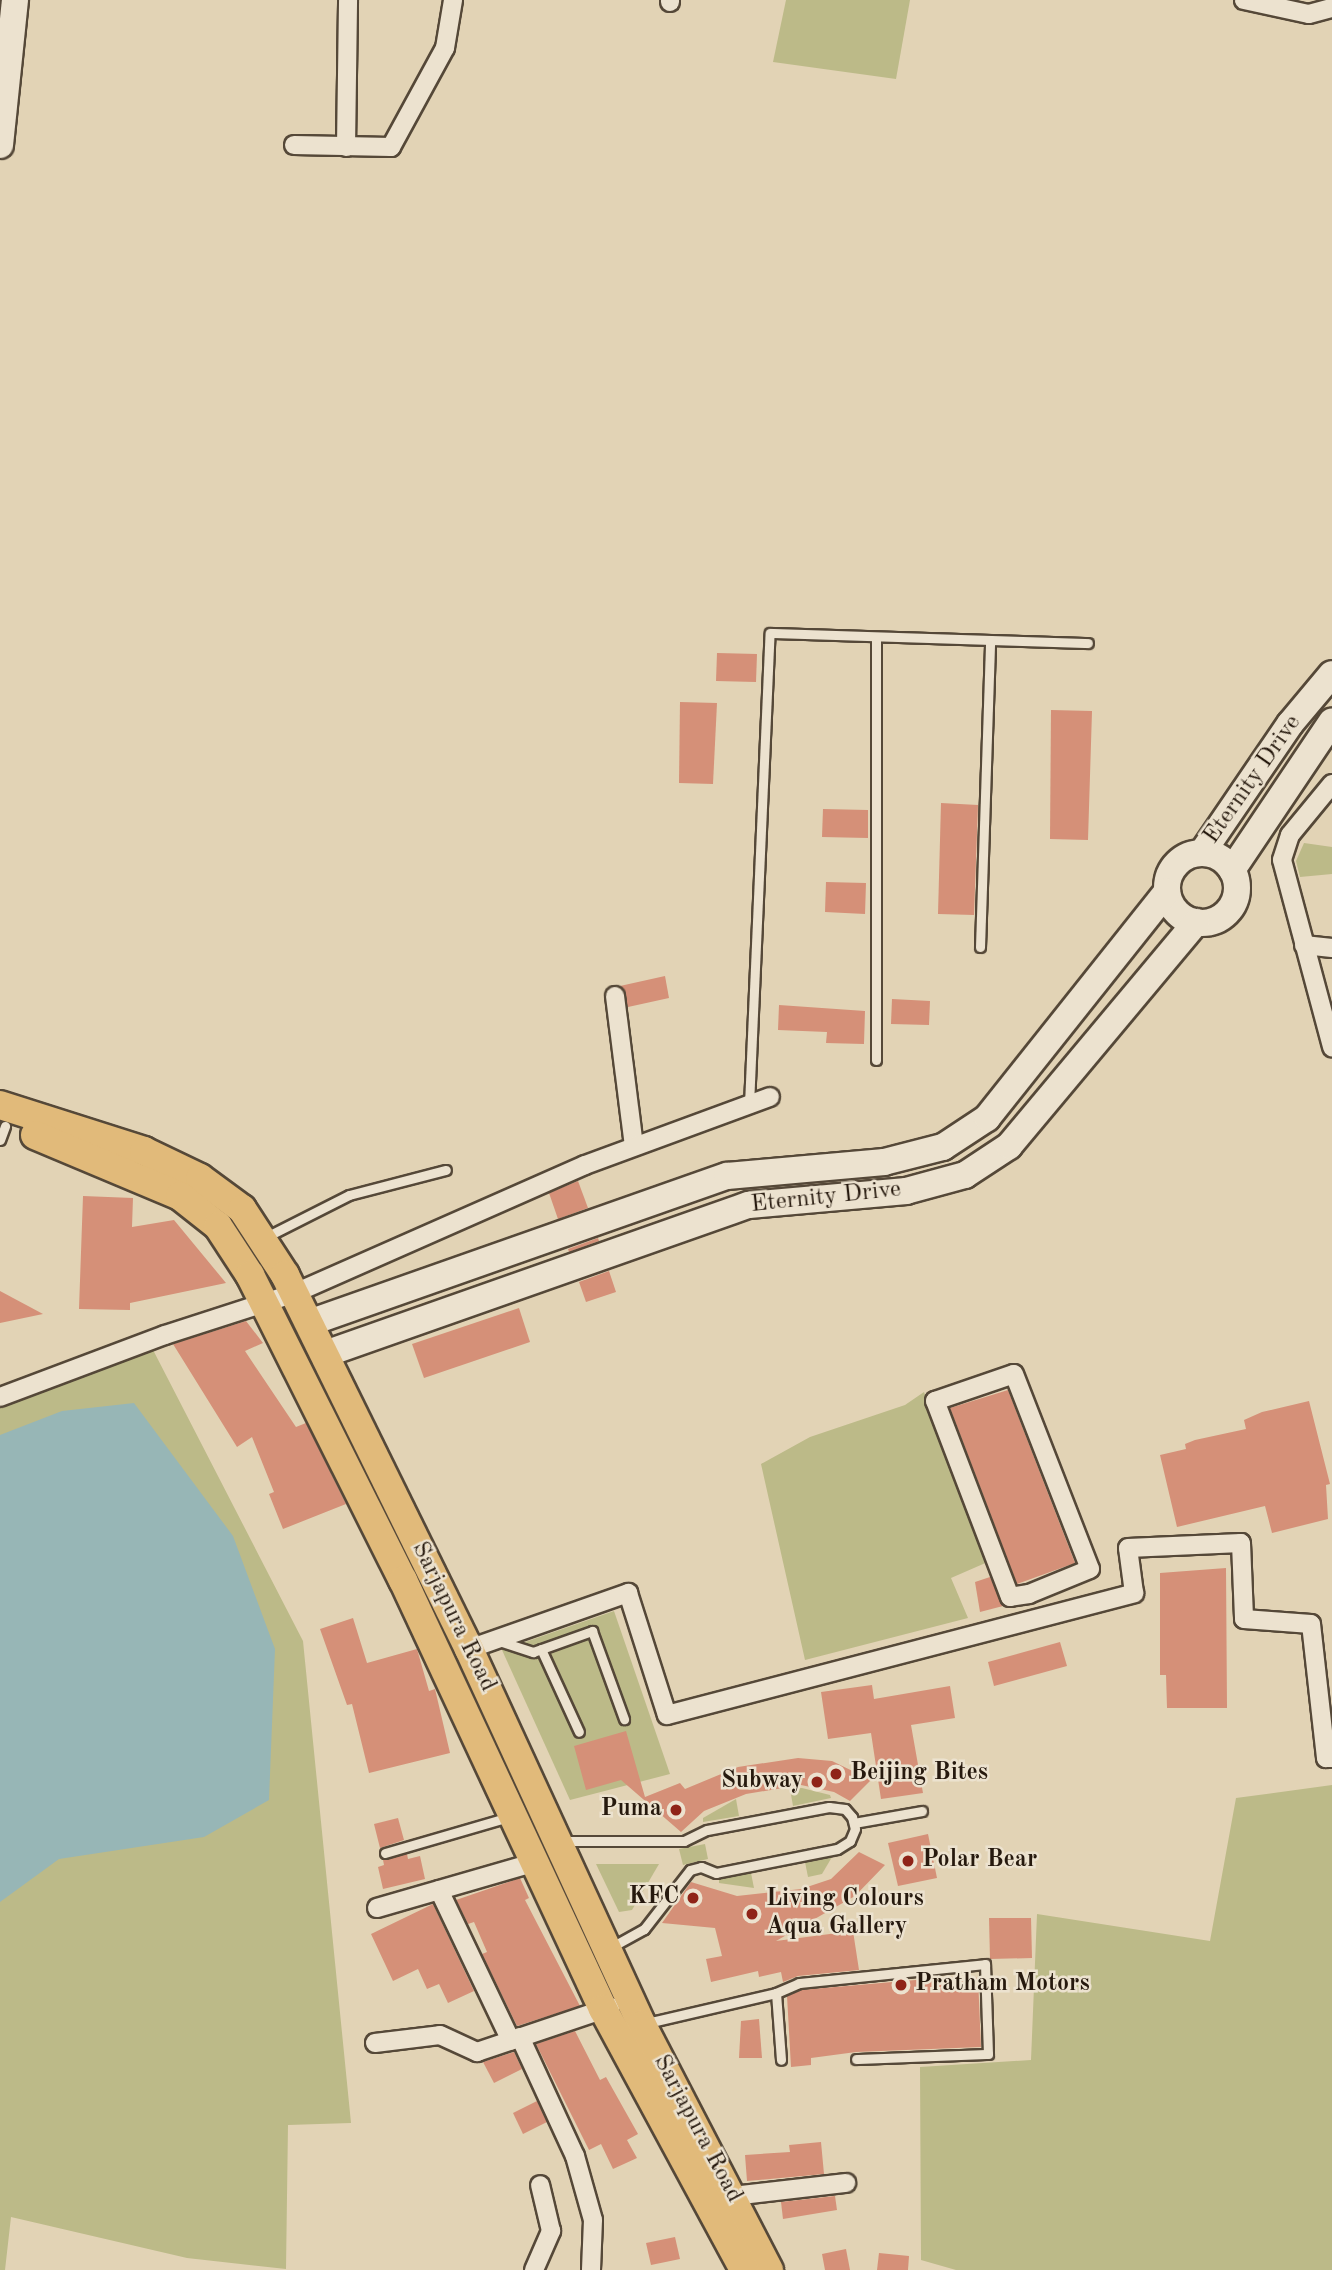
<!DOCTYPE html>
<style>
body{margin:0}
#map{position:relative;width:1332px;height:2270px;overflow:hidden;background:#e2d3b5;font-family:"Old Standard TT",serif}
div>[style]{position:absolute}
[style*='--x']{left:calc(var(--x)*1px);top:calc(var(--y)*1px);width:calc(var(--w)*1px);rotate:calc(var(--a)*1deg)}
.green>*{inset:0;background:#bcba88}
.water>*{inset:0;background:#97b6b6}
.building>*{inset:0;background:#d59078}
.roads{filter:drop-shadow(2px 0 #554838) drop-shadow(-2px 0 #554838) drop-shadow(0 2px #554838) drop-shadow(0 -2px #554838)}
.lane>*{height:9px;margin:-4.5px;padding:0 4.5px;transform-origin:4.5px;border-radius:4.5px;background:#ece2cf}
.street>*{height:18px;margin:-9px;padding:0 9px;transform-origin:9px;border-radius:9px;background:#ece2cf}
.secondary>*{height:26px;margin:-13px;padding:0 13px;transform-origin:13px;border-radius:13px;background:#ece2cf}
.secondary>.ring{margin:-13px;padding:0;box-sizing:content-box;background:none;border:26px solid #ece2cf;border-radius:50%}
.primary>*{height:28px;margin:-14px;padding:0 14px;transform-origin:14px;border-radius:14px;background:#e1ba7a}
.dots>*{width:19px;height:19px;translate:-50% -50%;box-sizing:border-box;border:4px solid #ece2cf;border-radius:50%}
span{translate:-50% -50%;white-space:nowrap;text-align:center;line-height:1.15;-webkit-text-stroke:5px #ece2cf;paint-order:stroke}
.street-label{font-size:24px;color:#26190e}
.poi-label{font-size:24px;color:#26190e;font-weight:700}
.left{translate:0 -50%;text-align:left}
.right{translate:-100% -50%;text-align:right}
</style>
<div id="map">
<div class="green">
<div style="clip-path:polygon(786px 0,910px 0,896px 79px,773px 62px)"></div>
<div style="clip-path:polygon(1304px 843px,1332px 847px,1332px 874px,1300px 877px,1296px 861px)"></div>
<div style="clip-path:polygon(151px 1346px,303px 1641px,351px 2123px,288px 2125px,286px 2269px,187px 2258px,11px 2217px,5px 2270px,0 2270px,0 1402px)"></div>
<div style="clip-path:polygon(924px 1392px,990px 1561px,951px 1578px,968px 1618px,805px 1660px,761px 1464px,810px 1437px,905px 1405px)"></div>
<div style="clip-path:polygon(614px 1611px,670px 1774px,570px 1800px,502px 1650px)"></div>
<div style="clip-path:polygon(1332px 1785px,1332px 2270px,956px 2270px,921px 2260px,920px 2067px,1031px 2060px,1037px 1914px,1210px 1941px,1236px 1798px)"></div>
<div style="clip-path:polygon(802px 1788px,830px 1795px,831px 1798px,793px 1806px,790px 1789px)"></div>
<div style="clip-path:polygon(736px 1799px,739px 1816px,703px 1822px,703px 1818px)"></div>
<div style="clip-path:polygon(705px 1844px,708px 1859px,683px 1865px,679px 1849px)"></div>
<div style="clip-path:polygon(832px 1857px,822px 1874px,808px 1877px,805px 1862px)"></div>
<div style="clip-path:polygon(596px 1864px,659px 1864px,632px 1910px,619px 1912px)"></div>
<div style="clip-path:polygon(751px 1873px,754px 1888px,719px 1883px,719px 1879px)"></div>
</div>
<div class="water">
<div style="clip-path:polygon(134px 1403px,233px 1536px,275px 1649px,269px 1800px,204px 1837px,59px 1859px,0 1902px,0 1435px,62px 1411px)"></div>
</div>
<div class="building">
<div style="clip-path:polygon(717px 653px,757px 654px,756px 682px,716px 681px)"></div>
<div style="clip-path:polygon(680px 702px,717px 703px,713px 784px,679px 783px)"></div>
<div style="clip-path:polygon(1051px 710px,1092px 711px,1088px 840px,1050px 839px)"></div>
<div style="clip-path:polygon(941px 803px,978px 805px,974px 915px,938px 914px)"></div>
<div style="clip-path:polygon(823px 809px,868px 810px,868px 838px,822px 837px)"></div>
<div style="clip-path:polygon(826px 882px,866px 883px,865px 914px,825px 912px)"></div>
<div style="clip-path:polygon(665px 976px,669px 998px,628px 1007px,620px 986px)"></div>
<div style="clip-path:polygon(892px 999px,930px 1001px,929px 1025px,891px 1024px)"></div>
<div style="clip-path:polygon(779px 1005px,865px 1011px,864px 1044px,826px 1043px,827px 1032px,778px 1030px)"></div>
<div style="clip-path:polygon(578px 1181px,588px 1208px,558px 1219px,549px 1193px)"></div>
<div style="clip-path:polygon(83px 1196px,133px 1198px,132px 1227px,174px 1220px,226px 1283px,130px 1303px,130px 1310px,79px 1309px)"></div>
<div style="clip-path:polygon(598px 1238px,599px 1241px,569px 1252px,568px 1249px)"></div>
<div style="clip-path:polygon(609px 1271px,616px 1292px,586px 1302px,579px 1282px)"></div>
<div style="clip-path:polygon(0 1291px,43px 1314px,0 1323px)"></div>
<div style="clip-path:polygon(519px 1308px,530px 1342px,424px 1378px,412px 1344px)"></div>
<div style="clip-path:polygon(246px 1321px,263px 1343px,245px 1351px,296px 1427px,306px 1423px,346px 1504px,283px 1529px,269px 1494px,274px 1492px,252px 1437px,237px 1447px,173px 1344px)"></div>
<div style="clip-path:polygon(1008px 1390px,1075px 1563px,1017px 1584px,950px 1408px)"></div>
<div style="clip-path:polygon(1309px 1401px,1330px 1484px,1326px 1485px,1328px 1519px,1272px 1533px,1265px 1506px,1177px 1527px,1160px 1455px,1186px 1449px,1185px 1444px,1195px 1440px,1246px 1429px,1244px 1420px,1262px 1412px)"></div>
<div style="clip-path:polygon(1226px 1568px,1227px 1708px,1167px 1708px,1166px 1675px,1160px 1675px,1160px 1573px)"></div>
<div style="clip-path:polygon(990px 1577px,1003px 1606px,980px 1612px,975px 1582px)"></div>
<div style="clip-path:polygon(353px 1618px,367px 1663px,417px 1649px,429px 1691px,435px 1689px,450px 1753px,369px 1773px,352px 1704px,347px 1705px,320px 1629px)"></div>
<div style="clip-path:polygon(1060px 1642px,1067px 1666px,994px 1686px,988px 1662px)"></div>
<div style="clip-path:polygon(872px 1685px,874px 1699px,950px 1686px,955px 1718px,911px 1725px,923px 1793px,881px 1799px,871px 1733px,828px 1739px,821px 1692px)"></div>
<div style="clip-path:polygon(626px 1731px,645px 1797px,680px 1783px,685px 1789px,738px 1767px,798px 1758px,832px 1761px,871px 1780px,850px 1801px,834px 1792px,801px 1785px,746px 1794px,704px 1811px,681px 1832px,621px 1780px,586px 1790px,574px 1746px)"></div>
<div style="clip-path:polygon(398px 1818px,404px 1840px,380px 1848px,374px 1824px)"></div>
<div style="clip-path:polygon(928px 1834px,937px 1878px,898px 1886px,888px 1843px)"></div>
<div style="clip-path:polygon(859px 1852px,885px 1865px,855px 1896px,776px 1941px,853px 1931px,859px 1970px,798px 1976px,783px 1982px,781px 1972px,759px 1977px,758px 1971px,711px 1982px,706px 1959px,722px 1956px,715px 1928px,662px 1923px,691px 1882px,737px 1896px,801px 1889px,831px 1879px)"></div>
<div style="clip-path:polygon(407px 1854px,408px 1859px,420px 1856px,425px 1879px,383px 1889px,378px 1867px,384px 1865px,383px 1860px)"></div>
<div style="clip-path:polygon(520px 1878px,529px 1898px,525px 1900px,580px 2006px,517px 2026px,482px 1954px,487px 1952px,474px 1922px,468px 1924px,456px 1900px)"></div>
<div style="clip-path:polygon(433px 1904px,474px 1991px,448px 2003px,439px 1984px,427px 1989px,418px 1969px,393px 1981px,371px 1934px)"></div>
<div style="clip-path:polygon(989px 1918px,1031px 1918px,1032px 1958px,990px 1959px)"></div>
<div style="clip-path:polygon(961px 1976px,978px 1978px,981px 2047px,856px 2052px,811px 2058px,811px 2065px,791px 2067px,787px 1996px,801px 1990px)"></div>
<div style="clip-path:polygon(759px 2019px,762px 2058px,739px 2058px,741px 2021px)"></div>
<div style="clip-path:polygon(575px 2031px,600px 2080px,606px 2077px,638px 2134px,627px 2140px,637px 2158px,613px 2169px,601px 2144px,589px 2150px,536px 2044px)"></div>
<div style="clip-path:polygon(514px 2052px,522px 2069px,494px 2083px,483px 2062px)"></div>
<div style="clip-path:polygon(537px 2101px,547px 2122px,523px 2134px,513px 2113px)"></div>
<div style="clip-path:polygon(821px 2142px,824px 2174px,747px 2181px,745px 2155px,790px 2152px,789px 2145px)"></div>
<div style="clip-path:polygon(835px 2196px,837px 2210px,783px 2219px,781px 2202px)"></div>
<div style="clip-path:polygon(675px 2237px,680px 2259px,651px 2265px,646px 2243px)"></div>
<div style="clip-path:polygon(846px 2249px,850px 2270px,825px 2270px,822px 2254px)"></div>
<div style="clip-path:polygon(879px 2253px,909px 2256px,908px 2270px,877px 2270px)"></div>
</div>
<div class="roads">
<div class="lane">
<div style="--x:876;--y:637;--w:423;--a:90"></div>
<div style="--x:980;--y:947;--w:307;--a:-88.1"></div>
<div style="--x:749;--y:1105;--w:472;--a:-87.5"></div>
<div style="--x:770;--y:633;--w:318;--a:1.8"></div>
<div style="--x:0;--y:1140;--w:15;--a:-70"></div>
<div style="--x:266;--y:1237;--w:93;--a:-26.8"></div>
<div style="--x:349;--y:1195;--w:100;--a:-14.5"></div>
<div style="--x:499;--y:1641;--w:36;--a:18"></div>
<div style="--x:533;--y:1652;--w:63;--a:-19.6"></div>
<div style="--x:592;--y:1631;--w:94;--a:70"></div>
<div style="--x:541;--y:1649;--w:91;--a:65.4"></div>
<div style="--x:854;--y:1823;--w:69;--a:-10"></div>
<div style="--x:563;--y:1841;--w:121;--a:0"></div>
<div style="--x:684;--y:1841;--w:25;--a:-26"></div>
<div style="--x:707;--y:1830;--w:124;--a:-10.7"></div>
<div style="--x:829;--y:1807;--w:16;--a:7"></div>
<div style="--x:845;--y:1809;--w:11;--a:49"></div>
<div style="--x:852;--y:1817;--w:12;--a:76"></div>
<div style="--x:855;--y:1829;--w:13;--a:113"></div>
<div style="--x:850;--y:1841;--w:15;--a:148"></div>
<div style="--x:837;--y:1849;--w:123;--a:168.8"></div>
<div style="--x:716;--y:1873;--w:16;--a:-158"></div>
<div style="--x:701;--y:1867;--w:11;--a:165"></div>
<div style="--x:690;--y:1870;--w:75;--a:127.9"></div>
<div style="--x:644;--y:1929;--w:38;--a:151"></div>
<div style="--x:385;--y:1853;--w:129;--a:-16.2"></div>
<div style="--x:776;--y:1993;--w:67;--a:85.7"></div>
<div style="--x:647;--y:2023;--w:132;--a:-13.1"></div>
<div style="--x:776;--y:1993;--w:25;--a:-23"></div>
<div style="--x:799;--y:1983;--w:187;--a:-5.8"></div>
<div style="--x:985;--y:1964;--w:90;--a:88.1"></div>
<div style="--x:988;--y:2054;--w:132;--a:177.8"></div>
</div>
<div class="street">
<div style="--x:1244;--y:0;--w:66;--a:12.2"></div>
<div style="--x:1309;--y:14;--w:24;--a:-15"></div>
<div style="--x:670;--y:2;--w:2;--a:-90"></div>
<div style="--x:294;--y:145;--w:97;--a:1.2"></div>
<div style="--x:391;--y:147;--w:113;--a:-61.4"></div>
<div style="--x:445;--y:48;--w:49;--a:-80.5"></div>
<div style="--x:346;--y:147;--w:147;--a:-89.2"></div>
<div style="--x:1332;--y:784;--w:66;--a:129.5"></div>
<div style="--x:1290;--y:835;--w:26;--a:108"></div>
<div style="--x:1282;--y:860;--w:194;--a:75"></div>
<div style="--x:1304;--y:945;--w:28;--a:6"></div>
<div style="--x:615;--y:996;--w:151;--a:82.8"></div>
<div style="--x:1014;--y:1374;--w:209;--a:68.7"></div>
<div style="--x:1090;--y:1569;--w:66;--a:157.7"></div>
<div style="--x:1029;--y:1594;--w:19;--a:171"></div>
<div style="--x:1010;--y:1597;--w:210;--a:-110.9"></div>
<div style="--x:935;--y:1401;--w:83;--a:-18.9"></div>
<div style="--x:0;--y:1397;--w:176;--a:-20.6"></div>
<div style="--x:165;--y:1335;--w:137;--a:-17.9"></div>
<div style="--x:295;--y:1293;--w:317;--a:-23.8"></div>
<div style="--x:585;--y:1165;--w:197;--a:-20.2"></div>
<div style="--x:469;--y:1649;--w:169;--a:-19.4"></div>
<div style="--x:628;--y:1593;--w:128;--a:72.3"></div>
<div style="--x:667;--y:1715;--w:483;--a:-14.6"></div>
<div style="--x:1134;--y:1593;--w:45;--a:-97.6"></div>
<div style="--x:1128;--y:1548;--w:113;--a:-2.5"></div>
<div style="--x:1241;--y:1543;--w:76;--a:87.7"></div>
<div style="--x:1244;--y:1619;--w:67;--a:4.3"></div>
<div style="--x:1311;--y:1624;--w:135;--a:83.6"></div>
<div style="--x:1326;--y:1758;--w:6;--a:0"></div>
<div style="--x:439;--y:1890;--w:167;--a:64.5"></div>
<div style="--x:377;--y:1908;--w:166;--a:-16.1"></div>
<div style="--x:520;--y:2037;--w:131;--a:65.2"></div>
<div style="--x:575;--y:2156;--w:66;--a:74.3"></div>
<div style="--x:593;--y:2220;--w:50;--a:92.3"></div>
<div style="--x:375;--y:2043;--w:65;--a:-7"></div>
<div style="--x:440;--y:2035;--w:41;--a:24.7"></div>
<div style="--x:477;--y:2052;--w:141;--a:-18.6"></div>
<div style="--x:733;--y:2196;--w:114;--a:-6.6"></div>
<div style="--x:534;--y:2270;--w:43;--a:-66.4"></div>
<div style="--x:551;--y:2231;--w:47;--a:-103.4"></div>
</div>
<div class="secondary">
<div style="--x:0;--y:145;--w:146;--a:-84.1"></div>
<div style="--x:1202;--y:853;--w:156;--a:-55.7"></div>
<div style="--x:1290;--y:724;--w:65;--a:-50"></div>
<div class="ring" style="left:1167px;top:853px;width:44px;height:44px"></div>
<div style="--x:1232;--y:870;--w:179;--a:-56.1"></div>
<div style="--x:309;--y:1323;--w:443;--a:-19.4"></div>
<div style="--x:727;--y:1176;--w:158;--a:-5.1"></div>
<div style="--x:884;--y:1162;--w:61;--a:-14.3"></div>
<div style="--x:943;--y:1147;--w:53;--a:-33.4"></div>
<div style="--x:987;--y:1118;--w:289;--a:-51.5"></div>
<div style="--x:325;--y:1354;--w:449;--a:-19.4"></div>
<div style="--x:749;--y:1205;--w:158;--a:-5.1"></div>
<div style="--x:906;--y:1191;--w:61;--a:-15.2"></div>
<div style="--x:965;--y:1175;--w:53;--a:-33.4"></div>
<div style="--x:1009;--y:1146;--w:292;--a:-50.1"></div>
</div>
<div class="primary">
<div style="--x:0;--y:1105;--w:151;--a:17.7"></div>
<div style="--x:144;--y:1151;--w:62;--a:25.7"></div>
<div style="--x:200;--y:1178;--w:52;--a:36.4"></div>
<div style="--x:242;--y:1209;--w:79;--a:56.9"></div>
<div style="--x:285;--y:1275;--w:417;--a:63.8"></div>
<div style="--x:469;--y:1649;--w:414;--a:65.3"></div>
<div style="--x:642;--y:2025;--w:276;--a:62.6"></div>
<div style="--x:35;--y:1135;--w:157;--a:22.8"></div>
<div style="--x:180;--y:1196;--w:48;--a:38.3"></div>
<div style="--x:218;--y:1226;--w:59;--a:56.9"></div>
<div style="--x:250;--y:1275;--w:341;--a:63.4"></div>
<div style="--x:403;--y:1580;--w:473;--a:65"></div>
<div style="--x:603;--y:2009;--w:297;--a:61.6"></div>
</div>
</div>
<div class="dots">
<div style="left:836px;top:1774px;background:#8f2418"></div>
<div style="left:817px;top:1782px;background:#8f2418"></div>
<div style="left:676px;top:1810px;background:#8f2418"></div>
<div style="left:908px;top:1861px;background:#8f2418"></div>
<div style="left:693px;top:1898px;background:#8f2418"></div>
<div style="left:752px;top:1914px;background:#8f2418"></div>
<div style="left:901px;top:1985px;background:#8f2418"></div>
</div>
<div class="street-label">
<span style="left:1253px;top:780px;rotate:-55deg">Eternity Drive</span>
<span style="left:826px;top:1198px;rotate:-6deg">Eternity Drive</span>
<span style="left:453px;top:1617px;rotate:64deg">Sarjapura Road</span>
<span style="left:697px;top:2129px;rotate:62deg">Sarjapura Road</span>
</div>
<div class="poi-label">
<span class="left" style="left:850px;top:1774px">Beijing Bites</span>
<span class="right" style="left:803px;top:1782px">Subway</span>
<span class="right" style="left:662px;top:1810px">Puma</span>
<span class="left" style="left:922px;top:1861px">Polar Bear</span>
<span class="right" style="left:679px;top:1898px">KFC</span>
<span class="left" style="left:766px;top:1914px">Living Colours<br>Aqua Gallery</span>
<span class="left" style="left:915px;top:1985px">Pratham Motors</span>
</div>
</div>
